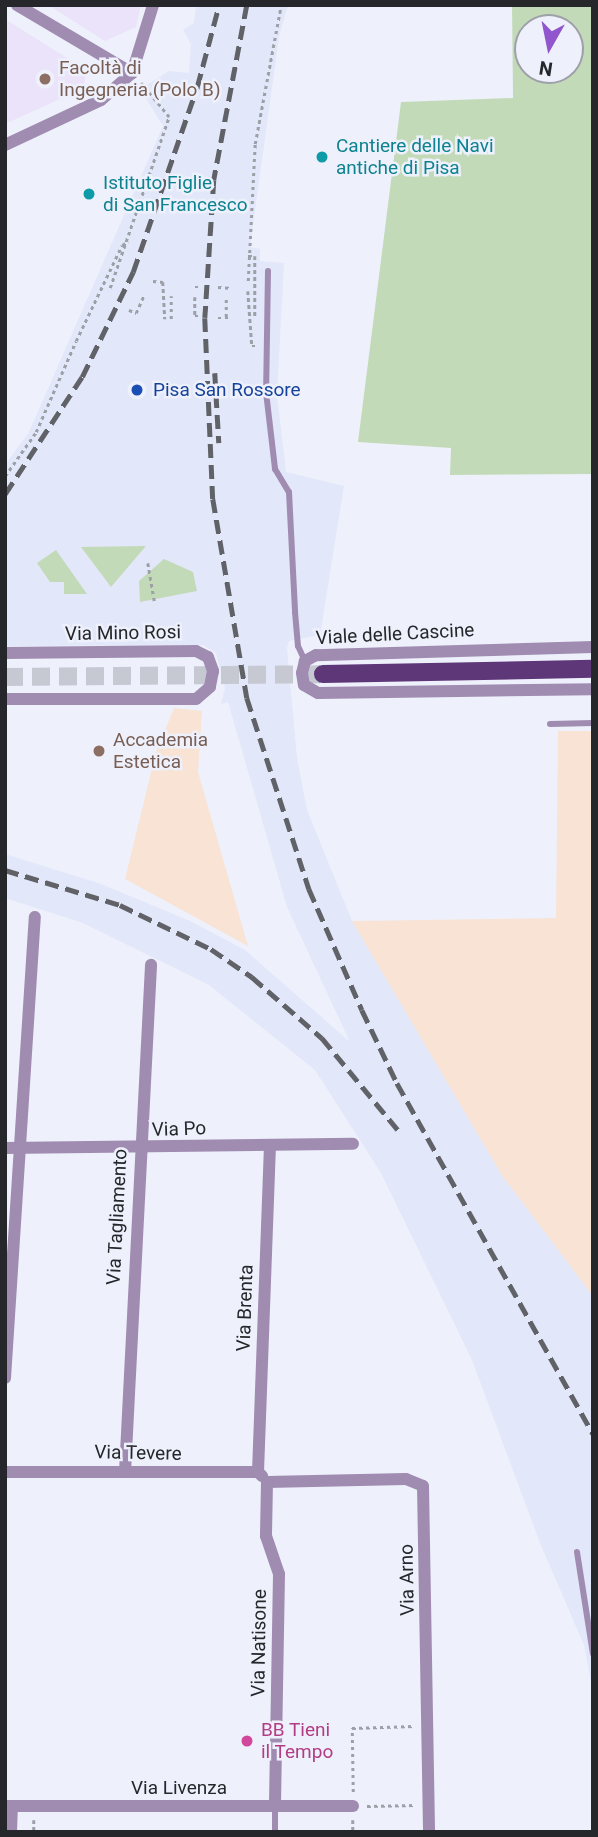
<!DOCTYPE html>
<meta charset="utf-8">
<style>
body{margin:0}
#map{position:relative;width:598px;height:1837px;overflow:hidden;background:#eef1fc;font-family:Roboto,sans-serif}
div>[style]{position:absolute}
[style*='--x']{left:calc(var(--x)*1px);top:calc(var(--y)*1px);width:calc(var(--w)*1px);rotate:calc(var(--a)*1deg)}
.built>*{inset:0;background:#e2e7f9}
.industrial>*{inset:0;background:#f8e3d5}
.education>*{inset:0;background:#eae3f9}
.green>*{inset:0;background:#c3dab8}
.primary-tunnel>*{height:18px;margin-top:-9px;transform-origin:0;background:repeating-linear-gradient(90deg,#c6c9d2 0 18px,transparent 0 27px)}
.path>*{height:2.5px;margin-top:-1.25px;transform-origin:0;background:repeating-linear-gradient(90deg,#9ea0a8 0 3.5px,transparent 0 7px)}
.lane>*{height:6px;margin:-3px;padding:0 3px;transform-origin:3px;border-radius:3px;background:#a08cb1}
.street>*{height:12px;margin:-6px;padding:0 6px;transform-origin:6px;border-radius:6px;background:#a08cb1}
.primary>*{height:18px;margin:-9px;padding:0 9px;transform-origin:9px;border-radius:9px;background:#5d3778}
.rail>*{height:4.5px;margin-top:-2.25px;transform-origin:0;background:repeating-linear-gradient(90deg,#616268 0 14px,transparent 0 21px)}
.dots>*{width:19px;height:19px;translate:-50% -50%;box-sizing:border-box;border:4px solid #eef1fc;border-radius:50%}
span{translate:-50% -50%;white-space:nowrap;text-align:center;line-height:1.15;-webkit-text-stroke:5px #eef1fc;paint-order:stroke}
.education-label{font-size:19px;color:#785e54}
.left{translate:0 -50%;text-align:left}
.culture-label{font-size:19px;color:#0d838f}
.transit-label{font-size:19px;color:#164399}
.street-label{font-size:19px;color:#26272b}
.hotel-label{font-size:19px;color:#b23c85}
.frame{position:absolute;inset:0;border:7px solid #26272b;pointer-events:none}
.north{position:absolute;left:514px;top:14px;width:70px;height:70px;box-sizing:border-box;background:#eef1fc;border:2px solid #9ea0a8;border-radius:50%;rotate:189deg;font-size:19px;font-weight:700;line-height:28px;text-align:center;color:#26272b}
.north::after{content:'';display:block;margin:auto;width:24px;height:32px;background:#9156cd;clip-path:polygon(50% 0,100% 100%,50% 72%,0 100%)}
</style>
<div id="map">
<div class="built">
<div style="clip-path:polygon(288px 5px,279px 37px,250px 247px,260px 249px,260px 261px,284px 263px,277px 395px,286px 472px,344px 486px,320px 635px,289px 641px,287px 648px,297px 758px,307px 810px,352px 921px,503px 1177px,593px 1296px,593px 1692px,584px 1645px,540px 1543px,472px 1360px,381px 1173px,315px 1070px,209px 985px,83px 923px,5px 898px,5px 854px,101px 884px,188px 920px,245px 950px,350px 1042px,287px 907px,228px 702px,221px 704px,225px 688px,216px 653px,203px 645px,5px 646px,5px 465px,29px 432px,163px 126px,140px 89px,169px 71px,189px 73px,191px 44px,183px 30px,194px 23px,196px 7px)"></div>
</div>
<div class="industrial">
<div style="clip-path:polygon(174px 708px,202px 711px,198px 772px,248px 946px,125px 879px,156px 752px)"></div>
<div style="clip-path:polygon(558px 731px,593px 731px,593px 1296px,503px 1177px,352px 921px,556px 918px)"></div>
</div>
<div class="education">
<div style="clip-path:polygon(48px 5px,141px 5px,136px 27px,105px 41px)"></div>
<div style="clip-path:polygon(5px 19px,86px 70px,84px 88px,5px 124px)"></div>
</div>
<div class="green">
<div style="clip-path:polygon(evenodd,512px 5px,593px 5px,593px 474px,450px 475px,451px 448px,358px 442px,401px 102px,513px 98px,512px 5px,528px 28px,570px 28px,570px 70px,528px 70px,528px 28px)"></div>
<div style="clip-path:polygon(146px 546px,111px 587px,81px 547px)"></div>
<div style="clip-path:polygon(56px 550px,87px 594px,64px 594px,64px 582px,50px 582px,37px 563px)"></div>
<div style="clip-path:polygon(164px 559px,193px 572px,197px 591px,140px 602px,139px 581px)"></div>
</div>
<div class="primary-tunnel">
<div style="--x:5;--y:677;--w:318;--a:-0.5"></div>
</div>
<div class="path">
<div style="--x:248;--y:256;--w:7;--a:0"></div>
<div style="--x:255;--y:256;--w:60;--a:90"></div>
<div style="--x:153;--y:281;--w:10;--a:6"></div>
<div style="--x:163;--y:282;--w:37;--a:87"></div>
<div style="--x:248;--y:281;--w:137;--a:-87.1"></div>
<div style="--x:255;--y:144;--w:141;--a:-79.4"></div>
<div style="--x:195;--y:287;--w:6;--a:0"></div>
<div style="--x:218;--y:287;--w:14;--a:4"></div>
<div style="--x:110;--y:288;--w:181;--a:-71"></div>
<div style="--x:169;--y:117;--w:44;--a:-129.5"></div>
<div style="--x:248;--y:291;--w:55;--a:85.8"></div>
<div style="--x:252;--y:346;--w:5;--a:0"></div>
<div style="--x:195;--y:297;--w:19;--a:90"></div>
<div style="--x:195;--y:316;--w:6;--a:0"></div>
<div style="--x:129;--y:310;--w:8;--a:23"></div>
<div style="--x:136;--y:313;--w:20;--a:-66"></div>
<div style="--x:226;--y:317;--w:20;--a:-90"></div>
<div style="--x:218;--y:318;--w:14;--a:0"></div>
<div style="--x:171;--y:319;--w:23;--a:-90"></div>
<div style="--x:5;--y:476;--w:54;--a:-54.8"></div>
<div style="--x:36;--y:432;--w:99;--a:-66.3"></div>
<div style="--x:76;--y:341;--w:106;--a:-64.4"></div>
<div style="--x:122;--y:245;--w:7;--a:-27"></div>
<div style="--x:148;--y:563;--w:42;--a:80.3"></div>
<div style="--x:353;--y:1792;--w:64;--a:-90.9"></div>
<div style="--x:352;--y:1728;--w:62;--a:-1.8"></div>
<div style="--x:367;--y:1806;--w:49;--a:-1.2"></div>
<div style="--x:34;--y:1820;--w:11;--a:90"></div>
<div style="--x:34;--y:1831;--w:15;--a:4"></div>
<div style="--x:353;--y:1820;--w:12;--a:90"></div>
</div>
<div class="lane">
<div style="--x:268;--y:271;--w:121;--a:90.9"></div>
<div style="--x:266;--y:392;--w:78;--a:83.3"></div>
<div style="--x:275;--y:469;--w:27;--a:59"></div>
<div style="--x:289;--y:492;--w:120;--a:87.1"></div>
<div style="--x:295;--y:612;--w:34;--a:85"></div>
<div style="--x:298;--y:646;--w:17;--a:65"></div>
<div style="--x:550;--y:724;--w:43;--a:-1.3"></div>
<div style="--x:577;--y:1552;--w:103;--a:81.1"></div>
<div style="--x:275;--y:1807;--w:25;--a:90"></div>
</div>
<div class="street">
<div style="--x:17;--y:5;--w:134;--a:30.6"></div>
<div style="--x:5;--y:145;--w:106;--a:-25.1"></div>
<div style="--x:101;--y:100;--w:41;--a:-41.1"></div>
<div style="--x:132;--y:73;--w:71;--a:-72.8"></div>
<div style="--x:593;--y:647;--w:277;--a:178.3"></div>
<div style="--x:316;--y:655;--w:13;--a:151"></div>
<div style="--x:305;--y:661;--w:12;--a:104"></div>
<div style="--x:302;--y:673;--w:12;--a:81"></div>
<div style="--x:304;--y:685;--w:16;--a:30"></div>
<div style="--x:318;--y:693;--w:275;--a:-0.8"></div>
<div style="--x:5;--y:653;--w:191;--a:-0.6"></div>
<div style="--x:196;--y:651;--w:13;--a:27"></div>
<div style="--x:208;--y:657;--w:15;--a:70"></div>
<div style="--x:213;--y:671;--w:16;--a:101"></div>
<div style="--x:210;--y:687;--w:18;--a:139"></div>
<div style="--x:196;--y:699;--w:191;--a:180"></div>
<div style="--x:5;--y:1148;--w:348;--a:-0.7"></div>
<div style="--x:5;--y:1378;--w:462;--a:-86.3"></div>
<div style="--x:5;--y:1472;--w:253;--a:0"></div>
<div style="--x:258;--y:1472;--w:6;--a:45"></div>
<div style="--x:125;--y:1472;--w:508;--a:-87.06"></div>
<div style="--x:258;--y:1472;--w:326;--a:-87.9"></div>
<div style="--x:267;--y:1482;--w:139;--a:-1.2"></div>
<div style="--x:406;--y:1479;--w:18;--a:22"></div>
<div style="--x:423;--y:1486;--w:346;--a:89"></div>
<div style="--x:267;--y:1482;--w:54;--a:91.1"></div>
<div style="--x:266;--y:1536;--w:40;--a:71.1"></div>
<div style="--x:279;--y:1574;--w:233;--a:91"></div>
<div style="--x:5;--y:1806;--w:348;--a:0"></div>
<div style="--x:11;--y:1832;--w:26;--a:-88"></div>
</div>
<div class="primary">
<div style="--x:323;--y:674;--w:270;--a:-1.1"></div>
</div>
<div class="rail">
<div style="--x:247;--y:5;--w:178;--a:100.7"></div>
<div style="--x:214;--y:180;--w:138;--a:93.7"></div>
<div style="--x:205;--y:318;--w:181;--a:87.5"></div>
<div style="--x:213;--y:499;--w:202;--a:80.3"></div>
<div style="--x:247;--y:698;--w:201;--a:72"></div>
<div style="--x:309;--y:889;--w:132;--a:66.3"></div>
<div style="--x:362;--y:1010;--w:81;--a:64.4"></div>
<div style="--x:397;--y:1083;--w:402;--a:60.8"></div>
<div style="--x:215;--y:373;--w:70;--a:86.7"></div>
<div style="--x:5;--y:494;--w:140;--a:-56.7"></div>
<div style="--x:82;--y:377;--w:117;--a:-64.1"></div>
<div style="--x:133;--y:272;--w:196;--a:-70.9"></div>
<div style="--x:197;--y:87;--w:85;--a:-75"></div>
<div style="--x:5;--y:870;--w:120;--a:16.9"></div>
<div style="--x:120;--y:905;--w:101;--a:25.8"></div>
<div style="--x:211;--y:949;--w:50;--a:34.3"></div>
<div style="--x:252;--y:977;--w:93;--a:41.1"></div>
<div style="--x:322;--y:1038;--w:119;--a:50.4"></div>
</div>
<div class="dots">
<div style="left:45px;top:79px;background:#8d6e63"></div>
<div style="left:322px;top:157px;background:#0f9aa8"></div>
<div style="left:89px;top:194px;background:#0f9aa8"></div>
<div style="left:137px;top:390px;background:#1a4fb4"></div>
<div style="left:99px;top:751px;background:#8d6e63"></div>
<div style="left:247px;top:1741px;background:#d1479c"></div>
</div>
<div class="education-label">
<span class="left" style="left:59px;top:79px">Facoltà di<br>Ingegneria (Polo B)</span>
<span class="left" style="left:113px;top:751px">Accademia<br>Estetica</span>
</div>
<div class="culture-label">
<span class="left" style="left:336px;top:157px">Cantiere delle Navi<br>antiche di Pisa</span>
<span class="left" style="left:103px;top:194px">Istituto Figlie<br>di San Francesco</span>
</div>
<div class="transit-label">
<span class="left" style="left:153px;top:390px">Pisa San Rossore</span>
</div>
<div class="street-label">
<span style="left:123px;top:633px;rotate:-1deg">Via Mino Rosi</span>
<span style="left:395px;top:634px;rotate:-3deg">Viale delle Cascine</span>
<span style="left:179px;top:1129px;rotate:-2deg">Via Po</span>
<span style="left:117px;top:1217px;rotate:-87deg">Via Tagliamento</span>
<span style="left:245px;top:1308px;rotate:-88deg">Via Brenta</span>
<span style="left:138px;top:1453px;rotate:1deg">Via Tevere</span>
<span style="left:407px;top:1580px;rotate:-91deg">Via Arno</span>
<span style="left:259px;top:1643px;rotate:-89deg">Via Natisone</span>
<span style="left:179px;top:1788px">Via Livenza</span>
</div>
<div class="hotel-label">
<span class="left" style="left:261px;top:1741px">BB Tieni<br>il Tempo</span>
</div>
<div class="frame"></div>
<div class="north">N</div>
</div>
